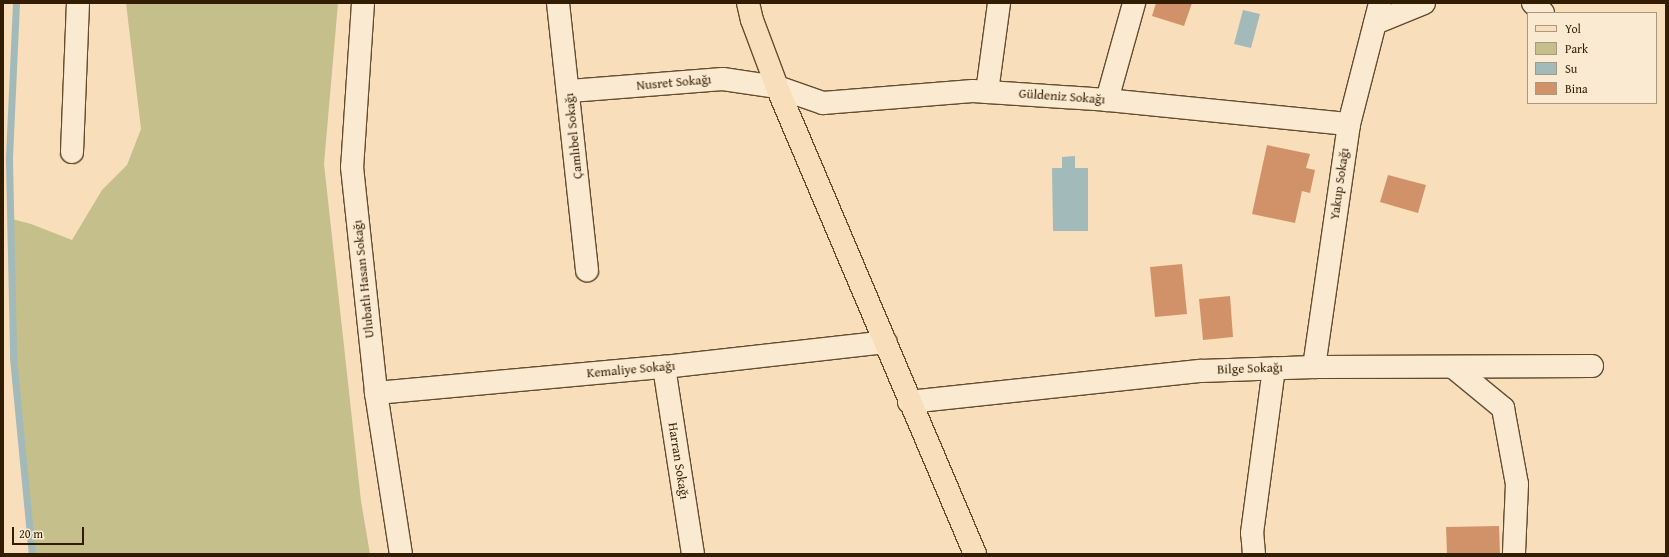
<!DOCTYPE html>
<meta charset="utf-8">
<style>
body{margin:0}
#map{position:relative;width:1669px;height:557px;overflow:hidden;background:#f8deba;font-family:"Gentium Book Plus",serif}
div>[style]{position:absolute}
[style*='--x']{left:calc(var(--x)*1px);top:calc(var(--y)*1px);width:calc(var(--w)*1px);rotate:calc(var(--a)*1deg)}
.green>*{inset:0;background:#c4bf8b}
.water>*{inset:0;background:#a2bab9}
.stream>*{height:7px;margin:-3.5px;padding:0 3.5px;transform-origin:3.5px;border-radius:3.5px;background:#a2bab9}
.building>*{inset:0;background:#d29269}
.roads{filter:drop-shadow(1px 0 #644d2e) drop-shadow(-1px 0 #644d2e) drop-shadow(0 1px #644d2e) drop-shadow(0 -1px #644d2e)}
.minor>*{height:22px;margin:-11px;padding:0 11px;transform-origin:11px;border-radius:11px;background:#faead2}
.major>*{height:22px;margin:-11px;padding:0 11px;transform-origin:11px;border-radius:11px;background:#f8deba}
span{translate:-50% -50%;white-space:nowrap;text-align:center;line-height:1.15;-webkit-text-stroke:4px #faead2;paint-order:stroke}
.street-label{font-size:13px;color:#331d00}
.frame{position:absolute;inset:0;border:4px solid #331d00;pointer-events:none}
.legend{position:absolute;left:1527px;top:12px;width:130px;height:92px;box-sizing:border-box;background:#faead2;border:1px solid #aa987e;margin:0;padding:5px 7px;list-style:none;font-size:12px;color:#331d00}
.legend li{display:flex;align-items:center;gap:8px;height:20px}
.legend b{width:20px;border:1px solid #aa987e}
.scale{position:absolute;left:12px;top:527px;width:72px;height:18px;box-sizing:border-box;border:2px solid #331d00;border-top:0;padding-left:5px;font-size:12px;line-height:14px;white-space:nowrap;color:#331d00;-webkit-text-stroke:3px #faead2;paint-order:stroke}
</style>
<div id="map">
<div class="green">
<div style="clip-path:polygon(126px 3px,338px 3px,324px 164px,361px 501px,370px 554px,32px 554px,14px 329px,12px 219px,31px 224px,72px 240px,102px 190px,127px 165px,141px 129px)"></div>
</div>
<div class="water">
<div style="clip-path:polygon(1243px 10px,1260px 14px,1251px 48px,1234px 44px)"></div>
<div style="clip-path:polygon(1075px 156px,1075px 168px,1088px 168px,1088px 231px,1053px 231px,1052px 168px,1062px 168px,1062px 157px)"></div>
</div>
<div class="stream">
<div style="--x:16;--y:3;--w:156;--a:92.6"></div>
<div style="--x:9;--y:159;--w:199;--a:88.8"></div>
<div style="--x:13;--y:358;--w:197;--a:84.5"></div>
</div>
<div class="building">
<div style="clip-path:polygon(1156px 3px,1192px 3px,1184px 26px,1152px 16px)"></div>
<div style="clip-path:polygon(1267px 145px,1310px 154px,1306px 168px,1315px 170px,1310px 193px,1302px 191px,1295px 223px,1252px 214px)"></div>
<div style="clip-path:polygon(1388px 175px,1426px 185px,1418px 213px,1380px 202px)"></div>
<div style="clip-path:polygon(1182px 264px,1187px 314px,1155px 317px,1150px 267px)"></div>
<div style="clip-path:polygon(1230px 296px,1233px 337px,1203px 340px,1199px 299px)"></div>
<div style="clip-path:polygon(1499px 526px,1500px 554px,1447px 554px,1446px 527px)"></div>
</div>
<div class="roads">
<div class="minor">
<div style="--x:363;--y:3;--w:164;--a:93.8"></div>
<div style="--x:352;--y:167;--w:227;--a:83.9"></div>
<div style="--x:376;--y:393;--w:163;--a:81.2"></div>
<div style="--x:558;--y:3;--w:269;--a:83.8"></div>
<div style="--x:1533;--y:3;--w:14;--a:45"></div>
<div style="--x:1375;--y:23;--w:53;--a:-22.2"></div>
<div style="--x:570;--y:91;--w:153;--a:-4.5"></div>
<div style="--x:723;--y:79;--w:55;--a:8.4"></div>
<div style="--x:777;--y:87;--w:49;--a:19.2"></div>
<div style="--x:823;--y:103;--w:150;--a:-4.6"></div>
<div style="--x:973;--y:91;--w:134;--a:3.8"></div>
<div style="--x:1107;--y:100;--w:243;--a:5.7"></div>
<div style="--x:987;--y:92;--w:90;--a:-82.3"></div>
<div style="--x:1107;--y:100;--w:101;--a:-74.4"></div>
<div style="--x:72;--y:152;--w:149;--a:-87.7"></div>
<div style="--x:664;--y:367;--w:189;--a:81.2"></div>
<div style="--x:1314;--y:367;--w:246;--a:-81.8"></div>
<div style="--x:1349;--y:124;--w:125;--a:-75.6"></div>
<div style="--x:1453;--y:367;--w:65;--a:39.4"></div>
<div style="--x:1503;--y:408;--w:77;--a:79.6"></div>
<div style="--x:1517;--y:484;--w:70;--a:92.5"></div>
<div style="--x:376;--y:393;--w:289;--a:-5.2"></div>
<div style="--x:664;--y:367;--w:223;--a:-6.4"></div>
<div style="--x:909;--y:402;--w:294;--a:-6.1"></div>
<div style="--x:1201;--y:371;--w:113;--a:-2"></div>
<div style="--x:1314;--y:367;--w:278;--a:-0.2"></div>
<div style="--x:1254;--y:554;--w:21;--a:-95"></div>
<div style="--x:1252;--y:533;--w:166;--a:-82.4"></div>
</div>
<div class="major">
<div style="--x:748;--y:3;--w:17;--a:77"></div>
<div style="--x:752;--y:20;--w:72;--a:69.5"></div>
<div style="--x:777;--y:87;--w:507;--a:67.02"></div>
</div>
</div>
<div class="street-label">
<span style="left:674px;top:83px;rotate:-5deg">Nusret Sokağı</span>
<span style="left:1062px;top:97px;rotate:4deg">Güldeniz Sokağı</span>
<span style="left:574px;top:136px;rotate:-96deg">Çamlıbel Sokağı</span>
<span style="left:1340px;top:184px;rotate:-82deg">Yakup Sokağı</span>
<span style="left:364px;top:279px;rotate:-96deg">Ulubatlı Hasan Sokağı</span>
<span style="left:1250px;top:369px;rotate:-2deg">Bilge Sokağı</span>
<span style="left:631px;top:370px;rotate:-5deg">Kemaliye Sokağı</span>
<span style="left:678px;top:461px;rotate:81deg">Harran Sokağı</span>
</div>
<div class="frame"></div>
<ul class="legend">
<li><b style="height:5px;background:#f8deba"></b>Yol</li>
<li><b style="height:11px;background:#c4bf8b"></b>Park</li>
<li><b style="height:11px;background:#a2bab9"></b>Su</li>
<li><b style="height:11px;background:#d29269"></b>Bina</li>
</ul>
<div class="scale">20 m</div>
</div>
